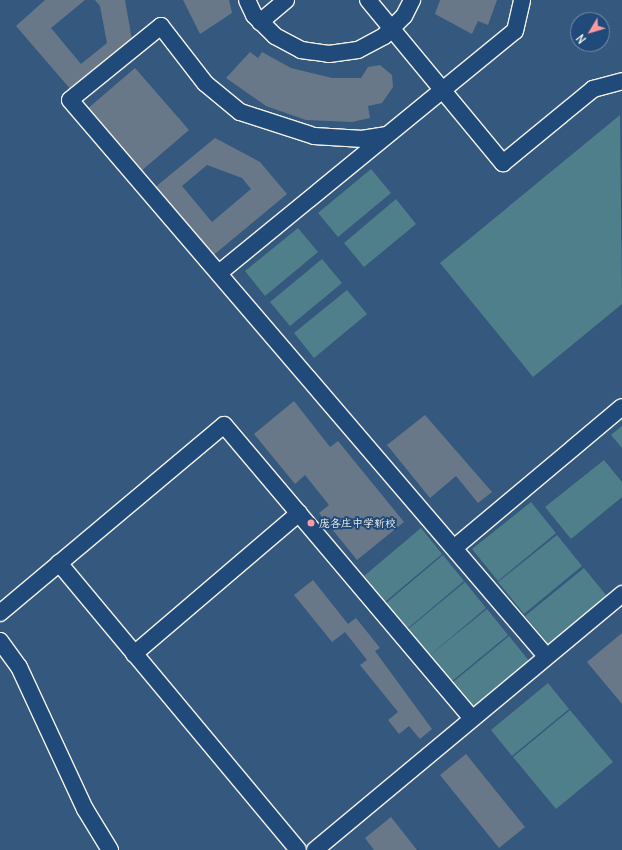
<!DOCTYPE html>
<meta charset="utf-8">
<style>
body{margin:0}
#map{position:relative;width:622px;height:850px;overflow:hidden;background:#35587e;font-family:Delius,"LXGW WenKai TC",sans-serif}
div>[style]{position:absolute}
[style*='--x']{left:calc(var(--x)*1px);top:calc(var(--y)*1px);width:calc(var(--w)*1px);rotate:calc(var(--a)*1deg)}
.green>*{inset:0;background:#4f7f8a}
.building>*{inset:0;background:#697888}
.roads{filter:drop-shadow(1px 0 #f4f1e8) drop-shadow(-1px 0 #f4f1e8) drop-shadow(0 1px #f4f1e8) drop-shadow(0 -1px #f4f1e8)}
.minor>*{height:16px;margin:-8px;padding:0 8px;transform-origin:8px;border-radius:8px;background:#1f4a7a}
.dots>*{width:11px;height:11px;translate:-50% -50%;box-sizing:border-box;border:2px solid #1f4a7a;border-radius:50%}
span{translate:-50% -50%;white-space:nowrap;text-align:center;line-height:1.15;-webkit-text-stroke:4px #1f4a7a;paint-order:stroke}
.poi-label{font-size:11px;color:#f4f1e8}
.left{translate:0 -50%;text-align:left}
.north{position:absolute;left:570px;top:12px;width:40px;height:40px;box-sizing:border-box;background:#1f4a7a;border:1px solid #748da6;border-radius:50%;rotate:232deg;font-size:11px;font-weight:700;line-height:16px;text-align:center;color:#f4f1e8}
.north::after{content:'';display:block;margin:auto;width:14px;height:18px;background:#ff9aa2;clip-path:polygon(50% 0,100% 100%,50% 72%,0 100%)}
</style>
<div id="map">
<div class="green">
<div style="clip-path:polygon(620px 115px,622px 304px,533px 377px,440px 263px)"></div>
<div style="clip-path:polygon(371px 169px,391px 193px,338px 237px,318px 213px)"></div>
<div style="clip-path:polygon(396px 199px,416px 224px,364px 267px,344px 243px)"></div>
<div style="clip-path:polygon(298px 228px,318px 252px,265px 296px,245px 271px)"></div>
<div style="clip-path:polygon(322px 259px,342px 283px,290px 326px,270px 302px)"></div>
<div style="clip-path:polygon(347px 290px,367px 314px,314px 358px,294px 333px)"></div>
<div style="clip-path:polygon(622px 426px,622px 448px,611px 435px)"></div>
<div style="clip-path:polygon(604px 460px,622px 482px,622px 497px,571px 539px,545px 507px)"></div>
<div style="clip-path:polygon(531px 502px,556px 533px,498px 581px,472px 549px)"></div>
<div style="clip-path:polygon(421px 528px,442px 554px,385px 602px,364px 576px)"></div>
<div style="clip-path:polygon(557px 535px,582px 566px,524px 614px,498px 582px)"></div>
<div style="clip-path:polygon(443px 555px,464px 581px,407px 629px,386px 603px)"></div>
<div style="clip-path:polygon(584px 568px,610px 600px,551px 647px,525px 616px)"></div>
<div style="clip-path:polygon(465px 582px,486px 608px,429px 656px,407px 630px)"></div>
<div style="clip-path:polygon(487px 609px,508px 635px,451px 682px,429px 656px)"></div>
<div style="clip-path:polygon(509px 636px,530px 662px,473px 709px,452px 683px)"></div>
<div style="clip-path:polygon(548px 683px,569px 709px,512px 756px,491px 730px)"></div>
<div style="clip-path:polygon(570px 710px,613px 762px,556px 809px,513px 757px)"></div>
</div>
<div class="building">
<div style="clip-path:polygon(45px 0,85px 0,51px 28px,81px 64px,107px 43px,100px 6px,95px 0,125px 0,132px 40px,72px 91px,16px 26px)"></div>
<div style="clip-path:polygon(183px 0,229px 0,232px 13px,200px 34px)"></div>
<div style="clip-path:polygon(440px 0,497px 0,488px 25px,478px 21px,472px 34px,435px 14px)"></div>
<div style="clip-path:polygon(250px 52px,258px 58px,262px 52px,291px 68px,332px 78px,361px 78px,368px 67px,380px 65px,392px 75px,393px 87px,382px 103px,368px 106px,370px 118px,352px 122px,306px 120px,266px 106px,226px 78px)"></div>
<div style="clip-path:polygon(135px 68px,189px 130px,140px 172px,86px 110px)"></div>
<div style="clip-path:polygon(evenodd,215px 138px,260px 162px,287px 194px,210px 258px,153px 189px,215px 138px,207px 165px,242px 178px,251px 189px,212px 222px,182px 186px,207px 165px)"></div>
<div style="clip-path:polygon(294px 401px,330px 447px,338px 441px,404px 522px,357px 560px,319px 513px,329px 505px,305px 475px,295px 484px,254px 434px)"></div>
<div style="clip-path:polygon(425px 415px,492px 492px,478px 503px,456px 476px,430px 498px,387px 445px)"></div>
<div style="clip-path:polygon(313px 580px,348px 624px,356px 618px,380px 648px,375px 651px,432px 729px,420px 739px,409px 726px,399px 734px,388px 720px,398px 712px,360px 665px,367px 660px,345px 632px,332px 642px,294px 595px)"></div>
<div style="clip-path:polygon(622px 633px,622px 704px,587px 662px)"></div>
<div style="clip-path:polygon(466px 754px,525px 827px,499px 848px,440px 775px)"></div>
<div style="clip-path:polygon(391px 817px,417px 850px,374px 850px,365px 838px)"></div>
</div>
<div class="roads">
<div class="minor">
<div style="--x:247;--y:0;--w:17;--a:65"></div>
<div style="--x:254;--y:15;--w:30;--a:45"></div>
<div style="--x:275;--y:36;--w:30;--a:28"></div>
<div style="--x:301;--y:50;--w:28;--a:8"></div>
<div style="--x:329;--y:54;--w:29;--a:-8"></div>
<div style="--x:358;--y:50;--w:30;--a:-28"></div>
<div style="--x:384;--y:36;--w:28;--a:-45"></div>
<div style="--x:404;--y:16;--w:18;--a:-63"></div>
<div style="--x:368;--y:0;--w:212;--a:50.4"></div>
<div style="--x:503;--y:163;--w:117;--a:-39.4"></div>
<div style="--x:593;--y:89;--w:30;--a:-15"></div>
<div style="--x:260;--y:22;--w:34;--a:-40"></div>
<div style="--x:387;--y:135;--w:24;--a:171"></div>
<div style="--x:363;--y:139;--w:49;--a:-176.5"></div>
<div style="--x:314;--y:136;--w:78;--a:-162"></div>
<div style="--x:240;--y:112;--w:45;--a:-140.4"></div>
<div style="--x:205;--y:83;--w:72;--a:-127.7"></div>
<div style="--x:161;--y:26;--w:117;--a:140.9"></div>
<div style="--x:70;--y:100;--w:732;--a:49.43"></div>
<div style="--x:219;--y:273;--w:382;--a:-39.3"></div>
<div style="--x:515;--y:31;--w:32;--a:-77"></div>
<div style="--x:454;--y:548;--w:219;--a:-40"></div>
<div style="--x:59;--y:563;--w:373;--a:50.2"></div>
<div style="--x:0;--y:613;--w:292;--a:-40"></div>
<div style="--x:224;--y:425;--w:382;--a:49.8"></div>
<div style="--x:0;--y:641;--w:32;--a:54"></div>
<div style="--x:19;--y:667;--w:157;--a:65.1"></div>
<div style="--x:85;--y:809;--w:48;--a:58.6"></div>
<div style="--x:134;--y:654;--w:217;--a:-40.5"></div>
<div style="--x:315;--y:850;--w:400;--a:-39.8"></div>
</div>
</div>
<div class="dots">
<div style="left:311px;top:523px;background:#ff9aa2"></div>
</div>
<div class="poi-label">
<span class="left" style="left:319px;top:523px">庞各庄中学新校</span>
</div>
<div class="north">N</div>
</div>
